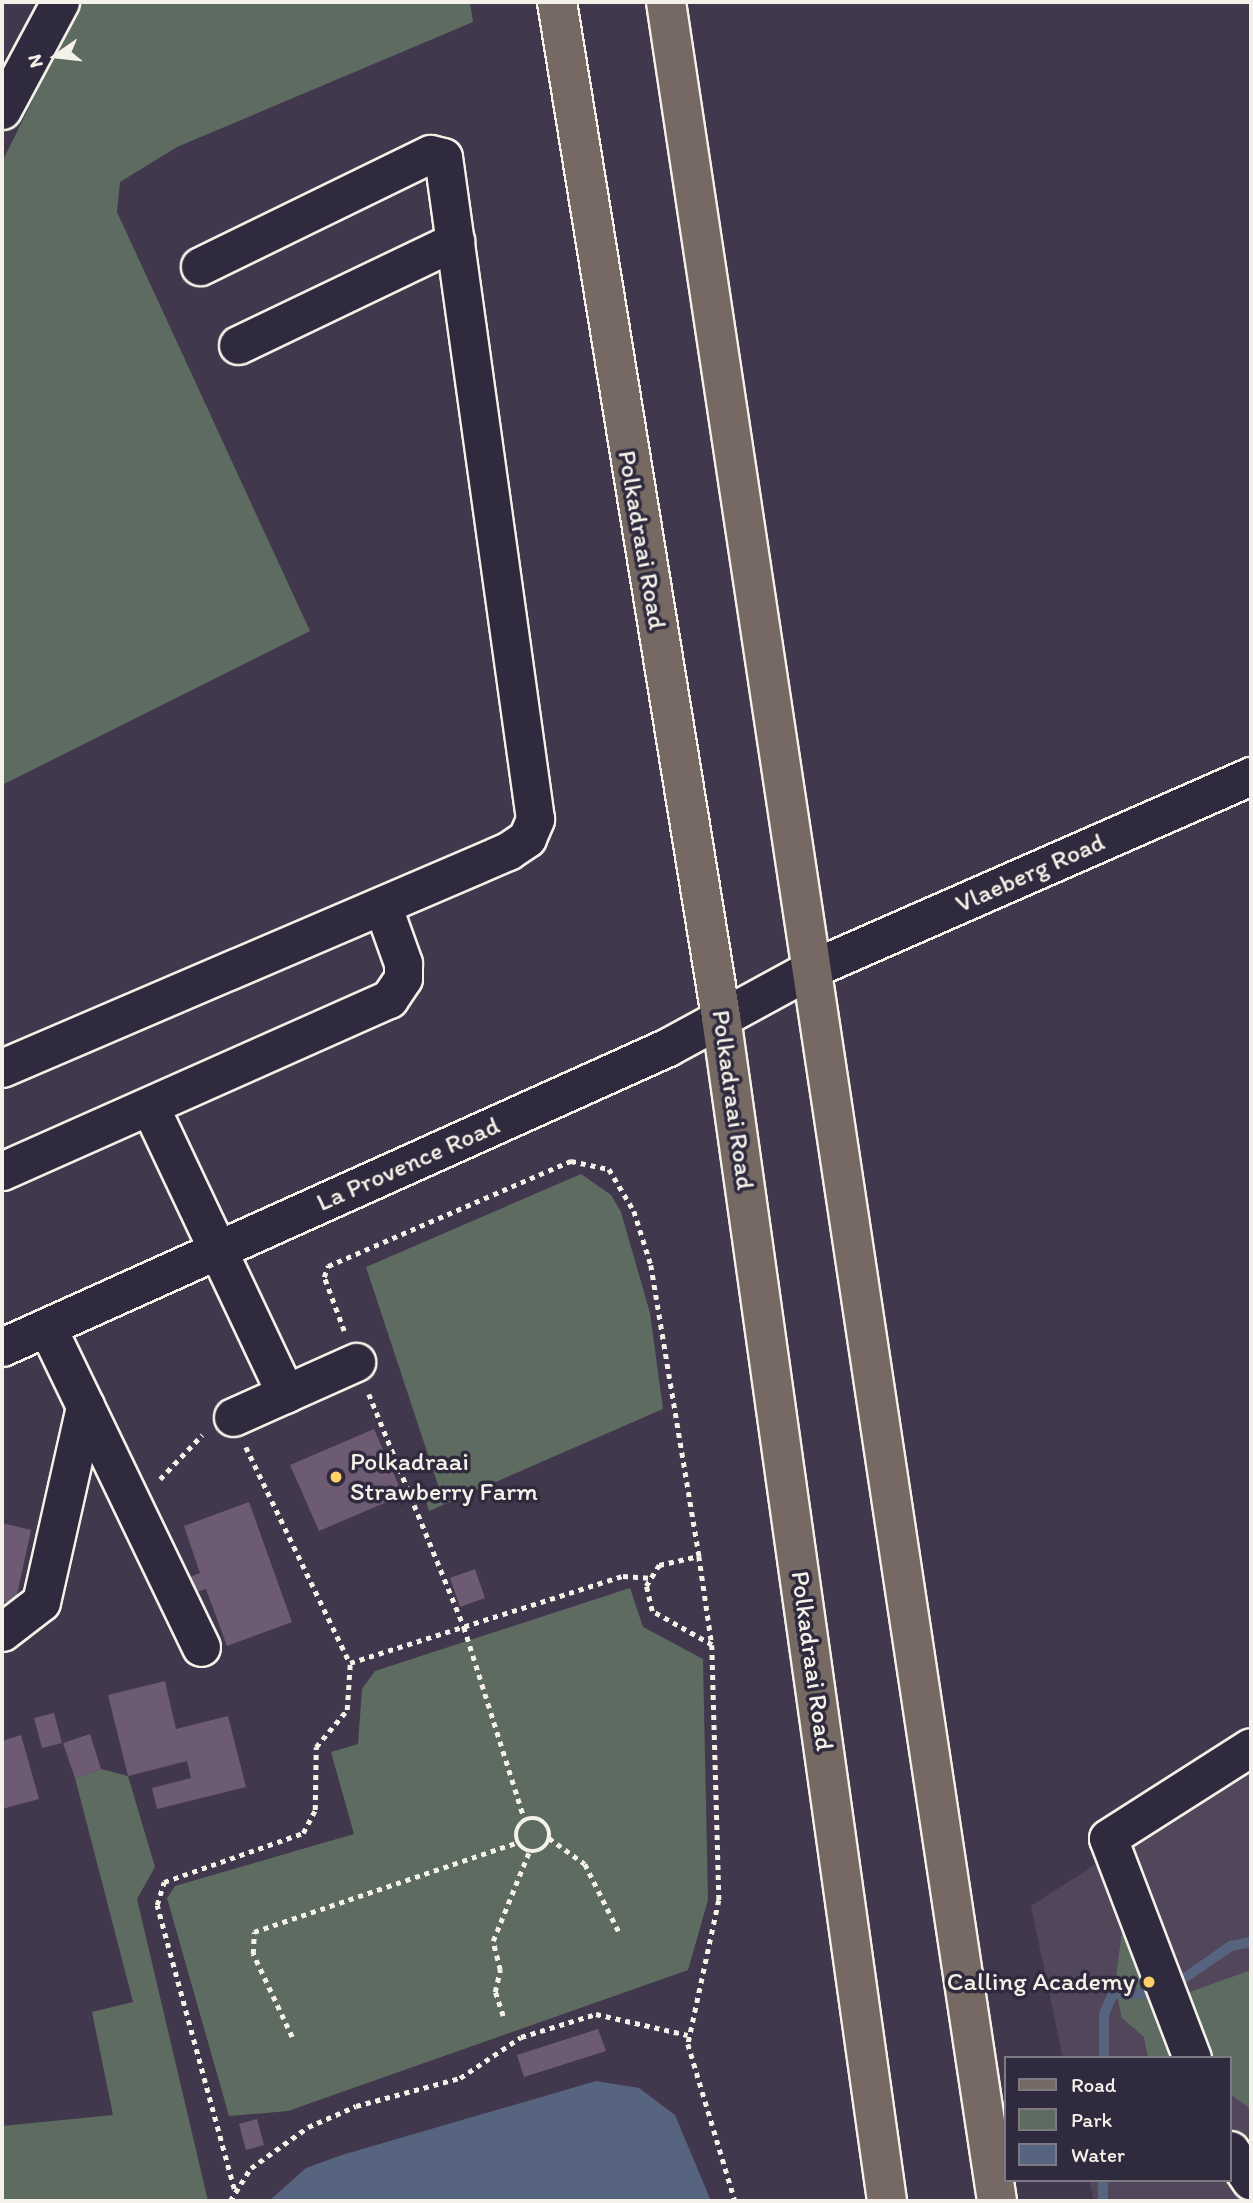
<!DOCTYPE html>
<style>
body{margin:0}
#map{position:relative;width:1253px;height:2203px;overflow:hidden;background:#42384d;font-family:Itim,sans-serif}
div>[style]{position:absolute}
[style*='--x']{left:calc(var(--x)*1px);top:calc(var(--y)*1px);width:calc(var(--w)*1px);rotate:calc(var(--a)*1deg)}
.built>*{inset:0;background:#52465b}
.green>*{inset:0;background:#5d6b61}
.water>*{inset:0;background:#576480}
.stream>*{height:10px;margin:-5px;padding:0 5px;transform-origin:5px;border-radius:5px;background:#576480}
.building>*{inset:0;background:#6d5a73}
.path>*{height:4.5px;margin-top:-2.25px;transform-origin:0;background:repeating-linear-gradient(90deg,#f4f1e8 0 5px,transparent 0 10px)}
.path>.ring{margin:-2.25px;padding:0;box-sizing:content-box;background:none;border:4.5px solid #f4f1e8;border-radius:50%}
.roads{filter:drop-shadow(2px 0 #f4f1e8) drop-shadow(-2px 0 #f4f1e8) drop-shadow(0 2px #f4f1e8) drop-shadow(0 -2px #f4f1e8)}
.minor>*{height:37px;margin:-18.5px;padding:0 18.5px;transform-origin:18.5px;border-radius:18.5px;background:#2f2a3d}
.major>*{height:38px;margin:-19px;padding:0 19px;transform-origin:19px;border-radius:19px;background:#766964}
.dots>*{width:19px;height:19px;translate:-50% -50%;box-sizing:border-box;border:4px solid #2f2a3d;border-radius:50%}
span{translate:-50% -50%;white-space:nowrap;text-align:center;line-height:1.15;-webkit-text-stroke:7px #2f2a3d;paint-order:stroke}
.street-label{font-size:26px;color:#f4f1e8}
.poi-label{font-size:26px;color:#f4f1e8}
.left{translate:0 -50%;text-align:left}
.right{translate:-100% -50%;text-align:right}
.frame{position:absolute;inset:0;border:4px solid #f4f1e8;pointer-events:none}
.legend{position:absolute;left:1004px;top:2056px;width:228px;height:126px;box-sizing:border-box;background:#2f2a3d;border:2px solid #7e7a81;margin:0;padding:9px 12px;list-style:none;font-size:21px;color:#f4f1e8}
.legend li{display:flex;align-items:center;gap:14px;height:35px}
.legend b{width:35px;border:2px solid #7e7a81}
.north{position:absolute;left:21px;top:21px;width:70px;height:70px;-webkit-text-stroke:5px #2f2a3d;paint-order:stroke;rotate:256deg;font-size:19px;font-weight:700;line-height:28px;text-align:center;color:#f4f1e8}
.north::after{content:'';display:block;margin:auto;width:24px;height:32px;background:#f4f1e8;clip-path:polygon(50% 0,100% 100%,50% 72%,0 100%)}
</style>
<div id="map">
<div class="built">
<div style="clip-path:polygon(1251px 1764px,1251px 2201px,1094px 2201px,1089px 2180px,1230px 2180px,1230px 2058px,1063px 2058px,1031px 1906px)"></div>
</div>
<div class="green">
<div style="clip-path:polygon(81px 2px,470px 2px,473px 22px,177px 147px,120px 182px,117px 212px,310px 631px,2px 785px,2px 162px)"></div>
<div style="clip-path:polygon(581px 1174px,611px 1195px,621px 1212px,650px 1313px,663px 1409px,429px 1511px,426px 1501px,441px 1494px,366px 1267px)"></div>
<div style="clip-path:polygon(630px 1588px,643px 1627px,703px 1659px,708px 1900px,688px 1970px,288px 2111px,229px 2116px,167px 1898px,175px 1886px,354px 1834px,331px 1752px,358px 1744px,362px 1689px,375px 1671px)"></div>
<div style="clip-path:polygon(101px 1769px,128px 1776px,155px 1867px,137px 1899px,208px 2201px,2px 2201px,2px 2126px,113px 2115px,92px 2012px,133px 2002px,75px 1778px)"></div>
<div style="clip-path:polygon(1124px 1915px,1175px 2058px,1148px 2058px,1144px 2037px,1122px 2018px,1115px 1986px)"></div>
<div style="clip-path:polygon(1251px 1970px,1251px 2109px,1230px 2094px,1230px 2058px,1214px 2058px,1187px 1993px)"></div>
</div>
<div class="water">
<div style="clip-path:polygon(596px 2081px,639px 2088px,675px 2115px,711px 2201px,269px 2201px,306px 2168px,342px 2155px)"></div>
</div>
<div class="stream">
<div style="--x:1180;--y:1981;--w:62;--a:-34.5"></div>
<div style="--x:1231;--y:1946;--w:20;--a:-11"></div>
<div style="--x:1104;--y:2058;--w:44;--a:-90"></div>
<div style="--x:1104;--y:2014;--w:22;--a:-66"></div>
<div style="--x:1113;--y:1994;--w:39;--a:-1"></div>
<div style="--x:1103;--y:2201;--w:21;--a:-90"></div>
</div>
<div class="building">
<div style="clip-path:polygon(374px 1429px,403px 1495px,319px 1531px,290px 1465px)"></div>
<div style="clip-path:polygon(249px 1502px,292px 1622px,227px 1646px,206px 1589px,191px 1594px,185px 1579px,200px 1573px,184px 1526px)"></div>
<div style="clip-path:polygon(2px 1523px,31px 1530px,15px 1604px,2px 1601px)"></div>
<div style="clip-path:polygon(475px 1569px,485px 1598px,460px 1607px,450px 1578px)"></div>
<div style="clip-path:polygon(165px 1681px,176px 1729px,228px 1716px,246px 1787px,157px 1809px,152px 1788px,191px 1778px,187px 1761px,128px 1776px,108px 1695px)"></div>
<div style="clip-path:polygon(54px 1713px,62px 1743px,42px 1748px,34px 1718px)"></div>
<div style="clip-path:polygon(90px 1734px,101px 1769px,75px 1778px,63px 1743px)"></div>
<div style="clip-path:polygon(21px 1735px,39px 1799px,2px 1809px,2px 1741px)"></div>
<div style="clip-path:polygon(598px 2029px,606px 2051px,524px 2077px,517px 2055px)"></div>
<div style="clip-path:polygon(257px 2119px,264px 2145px,246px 2150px,239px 2124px)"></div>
</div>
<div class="path">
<div style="--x:344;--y:1331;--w:58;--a:-110.3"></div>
<div style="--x:324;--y:1277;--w:12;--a:-70"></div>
<div style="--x:328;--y:1266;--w:265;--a:-23.4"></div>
<div style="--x:571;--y:1161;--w:39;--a:12"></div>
<div style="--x:609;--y:1169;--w:49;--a:59.2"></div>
<div style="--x:634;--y:1211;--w:57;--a:72.5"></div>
<div style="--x:651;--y:1265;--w:295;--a:80.6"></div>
<div style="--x:369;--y:1394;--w:252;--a:67.8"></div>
<div style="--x:464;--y:1627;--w:203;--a:72.5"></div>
<div style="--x:246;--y:1447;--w:240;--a:64.3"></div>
<div style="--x:160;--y:1479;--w:61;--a:-46.3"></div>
<div style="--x:712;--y:1645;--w:69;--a:-150.5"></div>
<div style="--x:652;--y:1611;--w:26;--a:-103"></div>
<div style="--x:646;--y:1586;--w:25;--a:-58"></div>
<div style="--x:659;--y:1565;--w:41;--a:-12.7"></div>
<div style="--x:699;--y:1556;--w:90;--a:81.7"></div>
<div style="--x:712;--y:1645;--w:255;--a:88.4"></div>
<div style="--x:719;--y:1900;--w:147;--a:102.1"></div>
<div style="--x:688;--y:2044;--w:164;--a:73.3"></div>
<div class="ring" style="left:516px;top:1818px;width:29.5px;height:29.5px"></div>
<div style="--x:549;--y:1838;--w:44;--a:35.8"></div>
<div style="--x:585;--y:1864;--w:78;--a:63.4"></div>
<div style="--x:503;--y:2016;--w:25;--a:-108"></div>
<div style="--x:495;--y:1992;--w:23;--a:-77"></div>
<div style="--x:500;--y:1970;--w:30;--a:-104"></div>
<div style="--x:493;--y:1941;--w:96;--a:-68"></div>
<div style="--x:292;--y:2037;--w:92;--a:-115.2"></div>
<div style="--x:253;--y:1954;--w:22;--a:-87"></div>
<div style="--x:254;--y:1932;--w:279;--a:-18.8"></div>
<div style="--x:234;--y:2189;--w:294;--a:-105.2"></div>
<div style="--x:157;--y:1905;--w:24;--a:-73"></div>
<div style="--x:164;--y:1882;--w:147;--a:-19.4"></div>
<div style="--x:303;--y:1833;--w:26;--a:-62"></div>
<div style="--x:315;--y:1810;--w:63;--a:-89.1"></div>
<div style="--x:316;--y:1747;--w:48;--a:-50"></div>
<div style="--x:347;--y:1710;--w:47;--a:-86.3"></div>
<div style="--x:350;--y:1663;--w:287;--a:-17.7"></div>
<div style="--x:623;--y:1576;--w:26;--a:4"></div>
<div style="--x:230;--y:2201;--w:39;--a:-58"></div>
<div style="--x:251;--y:2168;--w:70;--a:-35.7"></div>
<div style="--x:308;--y:2127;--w:52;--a:-23.6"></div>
<div style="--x:356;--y:2106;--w:108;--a:-15.1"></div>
<div style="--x:460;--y:2078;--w:73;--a:-33.9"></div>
<div style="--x:521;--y:2037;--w:78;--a:-17"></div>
<div style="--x:596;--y:2014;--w:94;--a:12.9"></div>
</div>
<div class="roads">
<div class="minor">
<div style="--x:2;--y:110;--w:123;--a:-61.8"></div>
<div style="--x:238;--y:345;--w:241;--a:-25.6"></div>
<div style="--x:2;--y:1068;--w:551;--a:-23.21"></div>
<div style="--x:508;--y:851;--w:23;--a:-34"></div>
<div style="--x:527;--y:838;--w:21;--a:-67"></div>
<div style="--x:535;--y:819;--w:668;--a:-97.91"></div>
<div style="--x:443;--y:157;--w:13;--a:-167"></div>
<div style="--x:430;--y:154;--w:256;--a:154"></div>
<div style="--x:151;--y:1109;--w:315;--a:64.7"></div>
<div style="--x:2;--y:1171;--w:424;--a:-24"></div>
<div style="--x:389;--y:999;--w:25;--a:-56"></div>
<div style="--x:403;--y:978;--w:15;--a:-90"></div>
<div style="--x:403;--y:963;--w:59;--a:-109.7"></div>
<div style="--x:47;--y:1327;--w:355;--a:64.3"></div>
<div style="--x:2;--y:1347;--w:730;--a:-24.25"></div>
<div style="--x:668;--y:1047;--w:161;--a:-28.6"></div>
<div style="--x:809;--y:970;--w:483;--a:-23.7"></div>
<div style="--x:233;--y:1417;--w:135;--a:-24.1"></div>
<div style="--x:2;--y:1632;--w:49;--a:-37.6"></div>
<div style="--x:41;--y:1602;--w:201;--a:-77.3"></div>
<div style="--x:1192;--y:2058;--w:235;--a:-110.9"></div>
<div style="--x:1108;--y:1838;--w:169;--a:-32.5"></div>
<div style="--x:1230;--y:2150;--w:37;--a:56"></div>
</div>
<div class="major">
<div style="--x:557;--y:2;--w:1028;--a:80.82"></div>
<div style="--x:721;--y:1017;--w:1196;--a:82.02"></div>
<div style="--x:666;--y:2;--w:2224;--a:81.44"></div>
</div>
</div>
<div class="dots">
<div style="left:336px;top:1477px;background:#ffd166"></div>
<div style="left:1149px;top:1982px;background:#ffd166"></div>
</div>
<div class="street-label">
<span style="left:642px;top:540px;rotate:80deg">Polkadraai Road</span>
<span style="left:1030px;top:873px;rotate:-24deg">Vlaeberg Road</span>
<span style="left:733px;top:1100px;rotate:82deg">Polkadraai Road</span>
<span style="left:408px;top:1164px;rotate:-24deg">La Provence Road</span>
<span style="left:812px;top:1661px;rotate:82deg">Polkadraai Road</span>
</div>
<div class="poi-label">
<span class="left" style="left:350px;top:1477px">Polkadraai<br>Strawberry Farm</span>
<span class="right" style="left:1135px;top:1982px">Calling Academy</span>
</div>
<div class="frame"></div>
<ul class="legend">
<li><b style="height:9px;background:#766964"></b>Road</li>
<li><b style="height:19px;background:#5d6b61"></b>Park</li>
<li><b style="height:19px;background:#576480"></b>Water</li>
</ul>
<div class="north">N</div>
</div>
